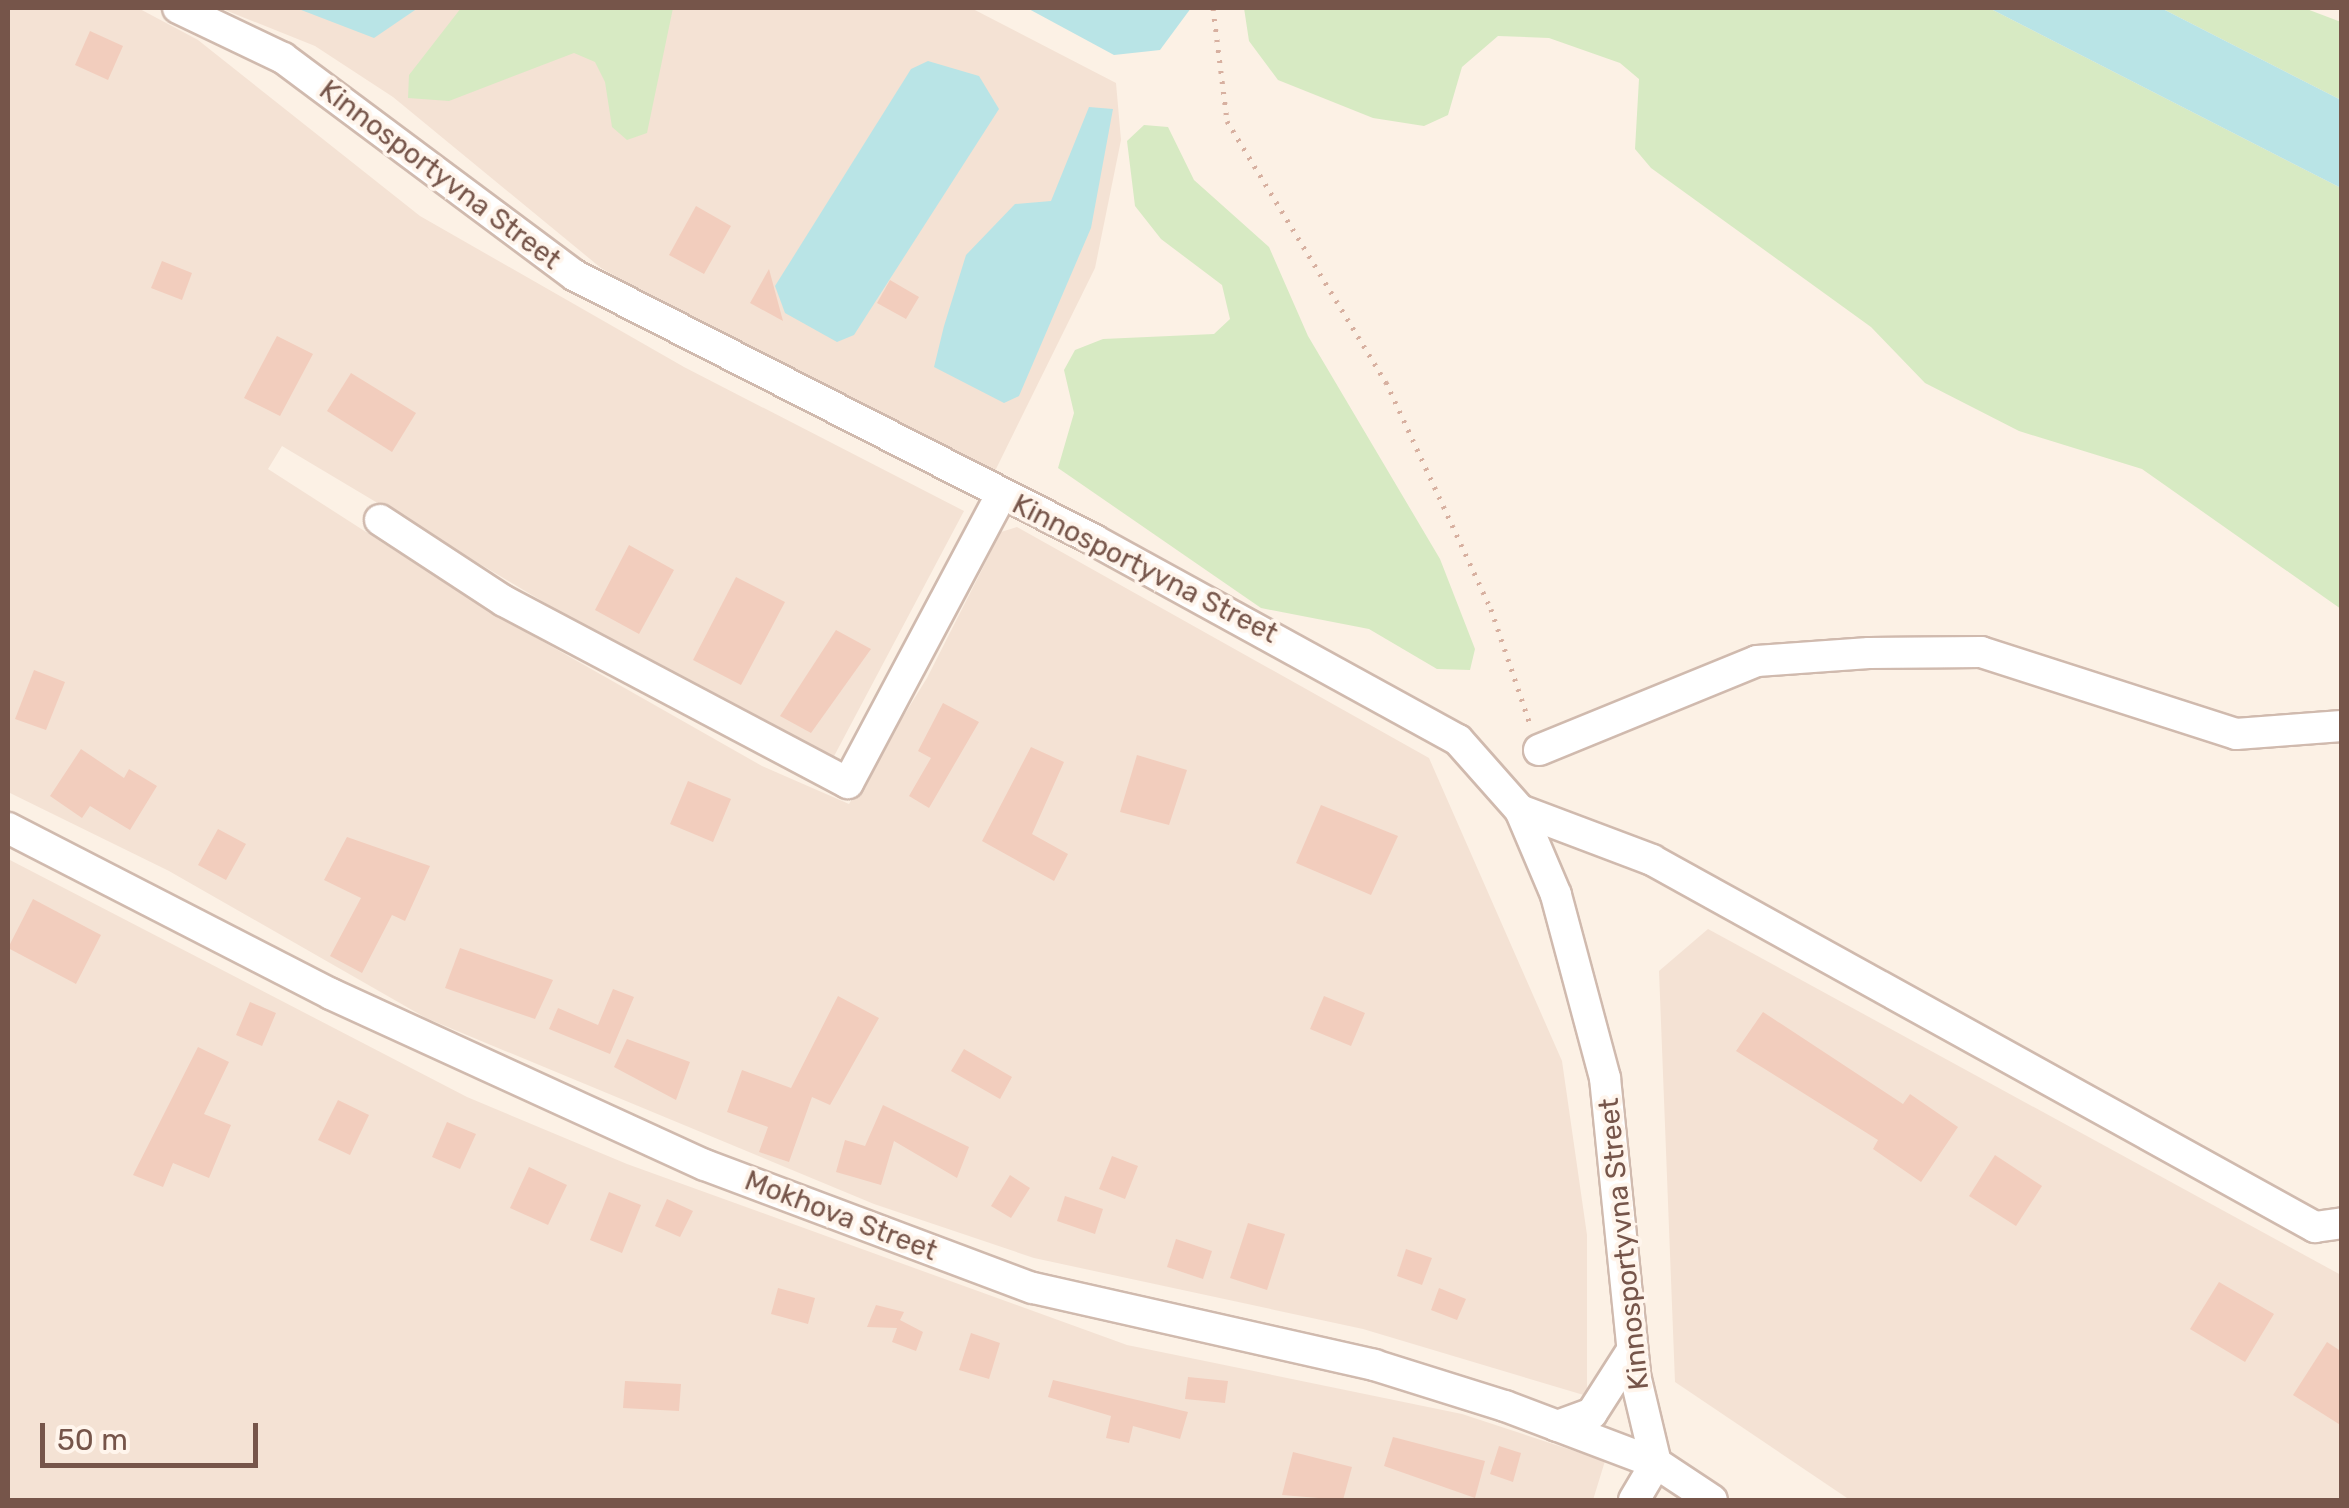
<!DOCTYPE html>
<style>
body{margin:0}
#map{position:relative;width:2349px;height:1508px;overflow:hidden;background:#fcf1e5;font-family:Rubik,sans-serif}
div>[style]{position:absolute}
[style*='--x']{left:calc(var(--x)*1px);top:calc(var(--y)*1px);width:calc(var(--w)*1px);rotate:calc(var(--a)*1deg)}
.residential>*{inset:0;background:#f4e2d4}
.green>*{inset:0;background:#d7eac3}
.water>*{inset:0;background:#b9e4e6}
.building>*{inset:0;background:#f2cdbd}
.path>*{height:5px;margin-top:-2.5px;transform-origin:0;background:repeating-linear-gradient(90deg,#d7b0a0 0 2.5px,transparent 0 10.5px)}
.roads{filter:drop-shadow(2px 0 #d0baae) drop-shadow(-2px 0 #d0baae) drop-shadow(0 2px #d0baae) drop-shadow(0 -2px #d0baae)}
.minor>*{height:30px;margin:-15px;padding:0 15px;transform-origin:15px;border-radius:15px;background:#fff}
span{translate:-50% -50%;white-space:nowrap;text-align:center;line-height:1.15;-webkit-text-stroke:8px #fff5ec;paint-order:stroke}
.street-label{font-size:28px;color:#76554a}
.frame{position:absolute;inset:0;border:10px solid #76554a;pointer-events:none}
.scale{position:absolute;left:40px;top:1423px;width:218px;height:45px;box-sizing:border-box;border:5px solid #76554a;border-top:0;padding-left:12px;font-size:30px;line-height:35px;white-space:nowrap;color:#76554a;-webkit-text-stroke:8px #fff5ec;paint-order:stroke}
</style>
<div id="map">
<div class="residential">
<div style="clip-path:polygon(8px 8px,138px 8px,198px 40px,420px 216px,684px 367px,964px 511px,832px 760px,723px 709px,282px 446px,268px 469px,489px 611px,762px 766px,849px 804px,927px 678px,1001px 532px,1017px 527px,1429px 758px,1562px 1061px,1587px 1235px,1587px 1396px,1363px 1329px,1034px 1258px,874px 1204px,426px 1018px,169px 871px,8px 792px)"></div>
<div style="clip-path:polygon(220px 8px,971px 8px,1116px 83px,1121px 140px,1095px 268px,995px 471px,727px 341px,601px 268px,393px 97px,315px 46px)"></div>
<div style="clip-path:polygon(8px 859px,467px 1097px,627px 1164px,1127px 1345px,1462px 1414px,1605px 1461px,1593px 1500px,8px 1500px)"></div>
<div style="clip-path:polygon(1708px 929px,2341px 1275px,2341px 1500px,1850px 1500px,1675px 1382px,1659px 971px)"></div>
</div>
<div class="green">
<div style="clip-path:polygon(461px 8px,673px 8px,647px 133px,627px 140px,612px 127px,605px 82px,595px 62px,574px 53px,449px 101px,408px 98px,409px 75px)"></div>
<div style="clip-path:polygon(1244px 8px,1989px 8px,2341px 188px,2341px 609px,2142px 469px,2019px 431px,1925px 383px,1871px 327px,1651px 168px,1635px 149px,1639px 79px,1620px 63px,1549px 38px,1498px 36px,1462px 67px,1448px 115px,1424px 126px,1373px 118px,1278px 80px,1249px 41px)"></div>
<div style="clip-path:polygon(2161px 8px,2304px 8px,2341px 22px,2341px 100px)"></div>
<div style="clip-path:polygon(1144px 125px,1168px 127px,1194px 180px,1269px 247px,1308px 336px,1440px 559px,1475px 649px,1470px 670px,1437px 669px,1369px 629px,1261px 608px,1058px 468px,1074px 413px,1064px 370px,1075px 350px,1103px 339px,1214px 334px,1230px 319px,1222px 285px,1161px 239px,1135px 206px,1127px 141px)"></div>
</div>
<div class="water">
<div style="clip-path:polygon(296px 8px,418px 8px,374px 38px)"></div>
<div style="clip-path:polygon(1027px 8px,1191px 8px,1160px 50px,1114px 55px)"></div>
<div style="clip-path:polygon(1989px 8px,2161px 8px,2341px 100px,2341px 188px)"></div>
<div style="clip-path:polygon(928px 61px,979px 76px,999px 109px,854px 335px,837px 342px,785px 313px,775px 286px,911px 69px)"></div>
<div style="clip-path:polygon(1089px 107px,1113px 109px,1091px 228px,1019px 396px,1004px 403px,934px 367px,944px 326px,966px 255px,1015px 204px,1051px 201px)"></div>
</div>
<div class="building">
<div style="clip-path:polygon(90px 31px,123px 46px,108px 80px,75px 65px)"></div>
<div style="clip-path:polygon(696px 206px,731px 226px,704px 274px,669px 255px)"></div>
<div style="clip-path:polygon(162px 261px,192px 273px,182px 300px,151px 288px)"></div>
<div style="clip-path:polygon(769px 269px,783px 321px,750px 303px)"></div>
<div style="clip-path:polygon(890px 280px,919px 297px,906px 319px,877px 303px)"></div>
<div style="clip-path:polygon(277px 336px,313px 354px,280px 416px,244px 398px)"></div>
<div style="clip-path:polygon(351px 373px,416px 413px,392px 452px,327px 411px)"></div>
<div style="clip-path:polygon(629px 545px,674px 570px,639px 634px,595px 610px)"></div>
<div style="clip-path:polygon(736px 577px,785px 602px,741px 685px,693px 660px)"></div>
<div style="clip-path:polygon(836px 630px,871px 649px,811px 733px,780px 716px)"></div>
<div style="clip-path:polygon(34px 670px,65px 682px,46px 730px,15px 719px)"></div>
<div style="clip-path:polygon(943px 703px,979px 722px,929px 808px,909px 796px,931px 758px,918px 751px)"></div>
<div style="clip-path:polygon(1031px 747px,1064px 762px,1032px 834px,1068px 854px,1054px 881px,982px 841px)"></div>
<div style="clip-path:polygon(81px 749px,124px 778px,129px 769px,157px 786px,130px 830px,90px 806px,82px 818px,50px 796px)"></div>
<div style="clip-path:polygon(1137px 755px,1187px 770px,1169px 825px,1120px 812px)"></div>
<div style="clip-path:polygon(688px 781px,731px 799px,713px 842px,670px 824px)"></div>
<div style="clip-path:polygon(1321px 805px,1398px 836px,1371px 895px,1296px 863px)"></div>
<div style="clip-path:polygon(218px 829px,246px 844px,226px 880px,198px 865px)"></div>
<div style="clip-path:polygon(347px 837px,430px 866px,405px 921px,392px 915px,362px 973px,330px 956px,361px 898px,324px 880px)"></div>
<div style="clip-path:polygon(33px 899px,101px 935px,76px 984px,8px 948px)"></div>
<div style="clip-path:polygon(460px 948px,553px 980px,535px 1019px,445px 988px)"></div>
<div style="clip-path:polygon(613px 989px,634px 997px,610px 1054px,549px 1029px,558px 1008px,598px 1025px)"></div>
<div style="clip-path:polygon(838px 996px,879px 1018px,830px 1105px,812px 1097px,789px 1162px,759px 1152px,768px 1127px,727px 1112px,742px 1070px,791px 1088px)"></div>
<div style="clip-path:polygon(1324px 996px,1365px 1013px,1351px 1046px,1310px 1029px)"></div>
<div style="clip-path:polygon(250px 1002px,276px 1013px,262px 1046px,236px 1035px)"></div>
<div style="clip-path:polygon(1763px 1012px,1903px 1104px,1910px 1094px,1958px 1127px,1921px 1182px,1873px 1149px,1878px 1140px,1736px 1051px)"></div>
<div style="clip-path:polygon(627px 1039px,690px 1062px,676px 1100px,614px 1067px)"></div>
<div style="clip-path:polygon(198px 1047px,229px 1062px,204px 1114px,231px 1125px,209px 1178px,173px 1163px,163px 1187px,133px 1175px)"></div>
<div style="clip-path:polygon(964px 1049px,1012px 1077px,1000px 1099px,951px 1071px)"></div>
<div style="clip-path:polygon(338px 1100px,369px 1115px,350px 1155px,318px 1140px)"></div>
<div style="clip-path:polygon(883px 1105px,969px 1147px,957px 1178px,894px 1141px,881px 1185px,836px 1172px,845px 1140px,865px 1146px)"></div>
<div style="clip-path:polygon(447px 1122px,476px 1134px,460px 1169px,432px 1157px)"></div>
<div style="clip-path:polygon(1995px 1155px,2042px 1186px,2016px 1226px,1969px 1196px)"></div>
<div style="clip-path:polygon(1112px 1156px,1138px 1166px,1125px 1199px,1099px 1189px)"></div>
<div style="clip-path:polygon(529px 1167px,567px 1185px,548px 1225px,510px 1208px)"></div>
<div style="clip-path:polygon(1010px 1175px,1030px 1188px,1011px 1218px,991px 1206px)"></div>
<div style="clip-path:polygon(609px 1192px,641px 1205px,622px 1253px,590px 1240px)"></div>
<div style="clip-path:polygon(1065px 1196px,1103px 1209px,1095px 1234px,1057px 1221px)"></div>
<div style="clip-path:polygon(667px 1199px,693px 1211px,680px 1237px,655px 1226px)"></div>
<div style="clip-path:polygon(1248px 1223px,1285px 1234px,1267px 1290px,1230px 1278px)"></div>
<div style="clip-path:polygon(1176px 1239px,1212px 1251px,1203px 1279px,1167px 1267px)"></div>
<div style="clip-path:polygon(1406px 1249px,1432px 1258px,1422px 1285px,1397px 1276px)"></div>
<div style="clip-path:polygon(2219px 1282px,2274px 1314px,2245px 1362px,2190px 1329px)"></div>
<div style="clip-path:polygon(778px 1288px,815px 1298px,808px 1324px,771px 1314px)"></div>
<div style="clip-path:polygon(1439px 1288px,1466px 1299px,1457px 1320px,1431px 1310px)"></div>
<div style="clip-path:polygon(876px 1305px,904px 1312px,900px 1320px,923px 1332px,916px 1351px,892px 1342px,897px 1328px,867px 1327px)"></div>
<div style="clip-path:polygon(971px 1333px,1000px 1343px,989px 1379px,959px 1370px)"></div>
<div style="clip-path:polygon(2327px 1342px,2342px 1352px,2342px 1426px,2293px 1395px)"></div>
<div style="clip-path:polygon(1188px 1377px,1228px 1381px,1225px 1403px,1185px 1399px)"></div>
<div style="clip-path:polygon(1053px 1380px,1188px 1412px,1180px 1439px,1133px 1426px,1129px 1443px,1106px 1438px,1111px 1416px,1048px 1397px)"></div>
<div style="clip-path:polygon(625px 1381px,681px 1384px,679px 1411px,623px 1408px)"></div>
<div style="clip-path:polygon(1393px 1437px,1485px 1461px,1475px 1498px,1384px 1466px)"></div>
<div style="clip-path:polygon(1499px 1446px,1521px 1453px,1513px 1482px,1490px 1474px)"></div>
<div style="clip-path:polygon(1293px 1452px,1352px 1467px,1343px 1500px,1282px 1495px)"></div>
</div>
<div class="path">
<div style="--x:1213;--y:8;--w:114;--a:82.9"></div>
<div style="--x:1227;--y:121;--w:306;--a:58.7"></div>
<div style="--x:1386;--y:382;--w:250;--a:65.2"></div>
<div style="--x:1491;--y:609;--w:121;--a:71.3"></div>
</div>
<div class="roads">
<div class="minor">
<div style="--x:178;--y:8;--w:116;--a:25.5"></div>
<div style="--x:283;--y:58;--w:363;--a:36.7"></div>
<div style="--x:574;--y:275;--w:584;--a:27"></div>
<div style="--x:1094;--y:540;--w:415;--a:28.8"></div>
<div style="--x:1458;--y:740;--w:94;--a:48.5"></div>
<div style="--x:1520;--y:810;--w:92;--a:67"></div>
<div style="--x:1556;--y:895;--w:189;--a:75"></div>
<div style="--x:1605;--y:1078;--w:299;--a:84.2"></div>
<div style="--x:1635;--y:1375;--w:90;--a:76.6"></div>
<div style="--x:1656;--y:1463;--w:43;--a:120.7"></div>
<div style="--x:380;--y:520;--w:148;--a:33.2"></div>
<div style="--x:504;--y:601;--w:389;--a:27.9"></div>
<div style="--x:848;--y:783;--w:326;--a:-62"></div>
<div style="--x:1539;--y:750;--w:235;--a:-22.2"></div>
<div style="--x:1757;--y:661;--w:112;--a:-4.1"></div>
<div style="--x:1869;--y:653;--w:112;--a:-0.5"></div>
<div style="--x:1981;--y:652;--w:268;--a:17.8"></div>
<div style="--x:2236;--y:734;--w:106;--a:-4.3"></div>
<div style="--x:1520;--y:810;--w:141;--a:20.7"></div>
<div style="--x:1652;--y:860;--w:758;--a:28.97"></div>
<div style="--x:2315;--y:1227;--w:27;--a:-8"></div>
<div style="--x:8;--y:828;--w:363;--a:27.2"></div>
<div style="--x:331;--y:994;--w:411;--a:24.6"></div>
<div style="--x:705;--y:1165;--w:350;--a:20.6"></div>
<div style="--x:1033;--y:1288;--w:350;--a:12.7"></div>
<div style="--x:1374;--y:1365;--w:137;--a:17.4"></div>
<div style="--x:1505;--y:1406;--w:161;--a:20.7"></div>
<div style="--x:1656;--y:1463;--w:67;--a:33.5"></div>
<div style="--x:1557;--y:1426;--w:37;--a:-20"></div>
<div style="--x:1592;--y:1413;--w:72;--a:-57.4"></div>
</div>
</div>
<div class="street-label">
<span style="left:440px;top:175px;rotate:37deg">Kinnosportyvna Street</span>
<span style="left:1145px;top:569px;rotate:27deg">Kinnosportyvna Street</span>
<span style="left:841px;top:1216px;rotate:21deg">Mokhova Street</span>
<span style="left:1624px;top:1244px;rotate:-96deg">Kinnosportyvna Street</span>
</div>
<div class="frame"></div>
<div class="scale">50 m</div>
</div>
